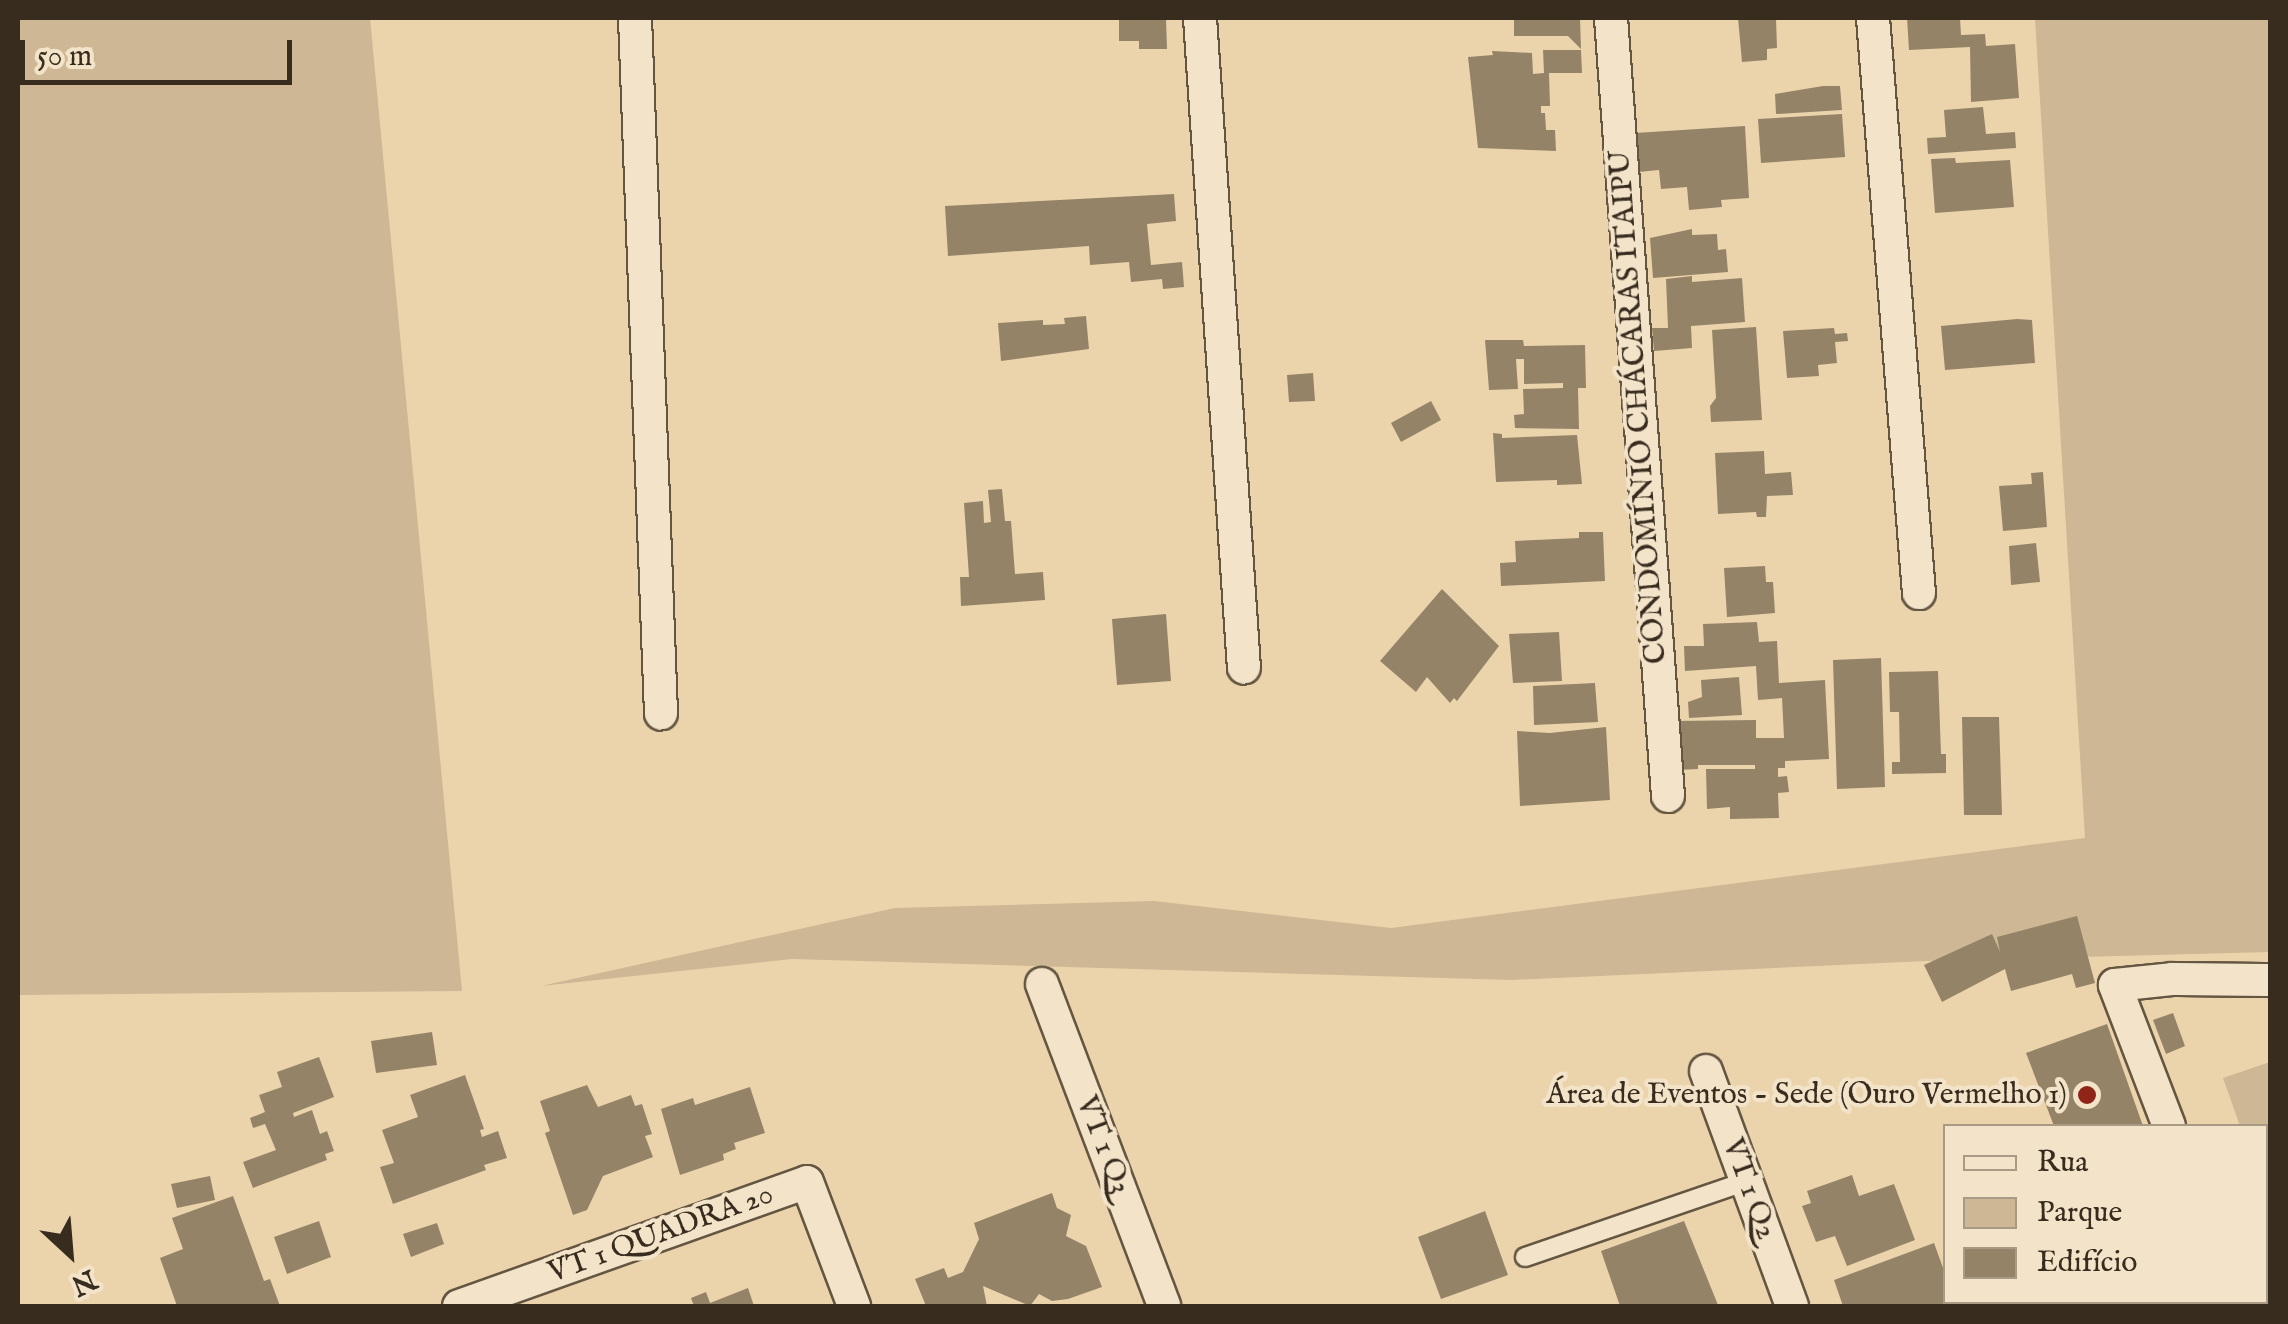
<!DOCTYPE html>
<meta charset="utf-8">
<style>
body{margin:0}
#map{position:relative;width:2288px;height:1324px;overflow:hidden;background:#ebd4ac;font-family:"IM FELL English",serif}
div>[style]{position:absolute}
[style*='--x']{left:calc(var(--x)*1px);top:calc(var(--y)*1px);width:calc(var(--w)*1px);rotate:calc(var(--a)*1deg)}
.green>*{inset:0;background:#cdb794}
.building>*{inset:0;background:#958368}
.roads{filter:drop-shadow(2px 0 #655642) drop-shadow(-2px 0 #655642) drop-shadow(0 2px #655642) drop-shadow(0 -2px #655642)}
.service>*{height:18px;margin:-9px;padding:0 9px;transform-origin:9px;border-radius:9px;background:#f2e3c9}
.minor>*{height:32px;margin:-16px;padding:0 16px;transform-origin:16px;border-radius:16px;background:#f2e3c9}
.dots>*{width:28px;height:28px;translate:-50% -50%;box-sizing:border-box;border:5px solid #f2e3c9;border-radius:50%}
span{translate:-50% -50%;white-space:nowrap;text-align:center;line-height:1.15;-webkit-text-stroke:8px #f2e3c9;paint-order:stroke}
.street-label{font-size:30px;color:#382c1f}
.poi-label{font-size:30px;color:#382c1f}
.right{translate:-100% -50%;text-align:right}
.frame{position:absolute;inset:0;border:20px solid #382c1f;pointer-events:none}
.legend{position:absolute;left:1943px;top:1124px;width:325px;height:180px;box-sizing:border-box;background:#f2e3c9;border:2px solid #a89a85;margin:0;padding:12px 18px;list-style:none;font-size:30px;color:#382c1f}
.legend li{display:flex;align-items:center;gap:20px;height:50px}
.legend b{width:50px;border:2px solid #a89a85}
.north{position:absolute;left:20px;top:1204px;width:100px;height:100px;-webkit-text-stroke:8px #f2e3c9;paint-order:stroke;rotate:154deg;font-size:28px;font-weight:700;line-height:40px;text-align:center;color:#382c1f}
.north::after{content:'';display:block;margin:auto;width:35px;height:45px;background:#382c1f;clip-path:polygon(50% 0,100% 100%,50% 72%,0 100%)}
.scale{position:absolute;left:20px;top:40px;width:272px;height:45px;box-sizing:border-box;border:5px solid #382c1f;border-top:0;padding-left:12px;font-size:30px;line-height:35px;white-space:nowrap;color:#382c1f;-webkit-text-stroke:8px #f2e3c9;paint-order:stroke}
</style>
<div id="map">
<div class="green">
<div style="clip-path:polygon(18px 18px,370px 18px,462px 991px,18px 995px)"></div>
<div style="clip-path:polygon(2035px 18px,2270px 18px,2270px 952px,1926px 961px,1512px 980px,792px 959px,541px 986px,895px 908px,1154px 901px,1391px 928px,2085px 838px)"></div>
<div style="clip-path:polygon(2270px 1062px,2270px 1213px,2266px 1199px,2266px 1126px,2240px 1126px,2223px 1078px)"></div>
</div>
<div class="building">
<div style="clip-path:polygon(1119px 18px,1166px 18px,1167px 49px,1139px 49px,1139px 41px,1119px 41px)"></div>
<div style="clip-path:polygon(1514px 18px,1580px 18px,1581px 49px,1568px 36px,1514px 36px)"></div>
<div style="clip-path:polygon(1738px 18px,1776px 18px,1777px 48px,1767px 49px,1767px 60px,1742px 62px)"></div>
<div style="clip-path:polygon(1907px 18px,1960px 18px,1961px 35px,1985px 34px,1986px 46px,2015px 44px,2019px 98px,1971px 102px,1970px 47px,1909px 50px)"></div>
<div style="clip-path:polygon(1543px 50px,1581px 50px,1582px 73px,1549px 73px,1550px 106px,1541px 106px,1541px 113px,1545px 113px,1546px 130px,1555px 130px,1556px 151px,1478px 148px,1468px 57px,1493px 55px,1492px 51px,1532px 53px,1533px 74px,1544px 73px)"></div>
<div style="clip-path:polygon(1823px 86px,1840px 86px,1842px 110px,1776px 114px,1775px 94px)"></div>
<div style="clip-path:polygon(1983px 107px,1986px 134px,2015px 132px,2016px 148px,1928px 154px,1927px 138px,1946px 137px,1944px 110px)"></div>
<div style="clip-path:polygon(1842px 114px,1845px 157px,1761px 163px,1758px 119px)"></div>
<div style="clip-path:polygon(1745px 126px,1749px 198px,1721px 200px,1722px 207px,1689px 210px,1687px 187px,1661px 189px,1659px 170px,1638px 172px,1635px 133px)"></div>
<div style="clip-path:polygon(1955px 158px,1956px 163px,2010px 160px,2014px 207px,1935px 213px,1931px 159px)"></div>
<div style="clip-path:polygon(1174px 194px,1176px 221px,1147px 224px,1151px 265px,1182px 262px,1184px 287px,1163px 289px,1162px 279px,1131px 282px,1129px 262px,1090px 265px,1089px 246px,948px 256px,945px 206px)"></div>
<div style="clip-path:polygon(1692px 229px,1692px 235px,1717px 234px,1718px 250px,1726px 249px,1728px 272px,1653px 278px,1650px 238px)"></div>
<div style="clip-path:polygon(1692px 276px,1692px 282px,1742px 278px,1745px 322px,1691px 326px,1692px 348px,1654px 351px,1652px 328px,1668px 328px,1666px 279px)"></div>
<div style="clip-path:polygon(1086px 316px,1089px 349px,1001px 361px,998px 323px,1043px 320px,1043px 325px,1065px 324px,1064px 318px)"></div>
<div style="clip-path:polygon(2017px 319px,2032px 320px,2035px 363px,1945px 370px,1941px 326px)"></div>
<div style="clip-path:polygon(1756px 327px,1762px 420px,1711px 422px,1710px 406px,1716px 398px,1712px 330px)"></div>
<div style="clip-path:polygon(1834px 328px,1835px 334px,1847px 333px,1848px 341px,1835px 342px,1837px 363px,1818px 365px,1819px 376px,1787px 378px,1783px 331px)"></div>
<div style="clip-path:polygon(1485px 340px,1523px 340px,1524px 346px,1585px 345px,1586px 388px,1578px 388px,1579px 429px,1515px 428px,1514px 415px,1524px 414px,1523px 389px,1563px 388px,1563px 383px,1524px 384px,1524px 359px,1516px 359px,1518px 389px,1489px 390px)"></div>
<div style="clip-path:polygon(1313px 373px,1315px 401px,1289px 402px,1287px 375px)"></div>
<div style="clip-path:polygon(1431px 401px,1441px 420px,1401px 442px,1391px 423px)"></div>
<div style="clip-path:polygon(1493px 433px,1502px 434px,1502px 438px,1577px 435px,1582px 484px,1557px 485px,1557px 480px,1496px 482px)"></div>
<div style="clip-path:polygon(1764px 451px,1765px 474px,1791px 472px,1793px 495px,1767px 496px,1766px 517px,1757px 517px,1756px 512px,1718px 514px,1715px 453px)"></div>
<div style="clip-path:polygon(2043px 472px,2047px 527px,2003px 531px,1999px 486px,2032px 484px,2031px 473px)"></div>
<div style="clip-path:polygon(1002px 489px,1005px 521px,1011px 521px,1015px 574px,1043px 572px,1045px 600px,961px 606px,960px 577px,969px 577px,964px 503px,983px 501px,984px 523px,991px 522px,988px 490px)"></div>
<div style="clip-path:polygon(1579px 532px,1603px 532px,1605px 581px,1501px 586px,1500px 563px,1516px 562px,1515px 541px,1579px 538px)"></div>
<div style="clip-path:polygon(2036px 543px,2040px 582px,2011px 585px,2009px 546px)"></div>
<div style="clip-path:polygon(1765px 566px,1766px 582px,1773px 582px,1775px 613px,1727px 617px,1724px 568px)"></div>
<div style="clip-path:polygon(1442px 589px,1499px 646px,1457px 701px,1454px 698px,1450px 703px,1427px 677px,1416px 692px,1380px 661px)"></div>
<div style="clip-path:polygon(1166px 614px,1171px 681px,1117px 685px,1112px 619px)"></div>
<div style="clip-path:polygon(1757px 622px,1759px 642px,1777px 641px,1779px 683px,1825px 680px,1829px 759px,1785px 761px,1785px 768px,1778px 768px,1778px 777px,1787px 776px,1789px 792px,1778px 793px,1779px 818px,1730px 819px,1730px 807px,1707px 809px,1706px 769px,1755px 769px,1755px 765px,1698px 765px,1698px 769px,1677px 770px,1674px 721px,1756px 720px,1756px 738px,1784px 738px,1782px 698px,1758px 700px,1756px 666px,1685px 671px,1684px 646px,1704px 646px,1703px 624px)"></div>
<div style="clip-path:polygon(1559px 632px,1562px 681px,1513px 683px,1509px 634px)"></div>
<div style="clip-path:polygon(1881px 658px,1885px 787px,1837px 789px,1833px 660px)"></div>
<div style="clip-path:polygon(1938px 671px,1941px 754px,1946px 754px,1946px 773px,1892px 774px,1892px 762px,1900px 762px,1899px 712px,1890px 712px,1889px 672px)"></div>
<div style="clip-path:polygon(1739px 677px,1742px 715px,1689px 718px,1688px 702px,1702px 697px,1701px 680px)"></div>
<div style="clip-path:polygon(1595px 683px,1598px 722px,1534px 725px,1533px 686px)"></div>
<div style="clip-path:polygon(1962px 717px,1999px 717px,2002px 815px,1964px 815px)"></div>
<div style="clip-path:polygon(1606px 727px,1610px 800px,1520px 806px,1517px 731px,1550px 733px)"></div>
<div style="clip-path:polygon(2077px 916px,2095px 983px,2076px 988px,2072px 974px,2011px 991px,2005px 969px,1942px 1002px,1924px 965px,1992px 934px,2000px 952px,1997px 937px)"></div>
<div style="clip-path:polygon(2173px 1013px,2185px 1046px,2166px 1054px,2153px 1020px)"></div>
<div style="clip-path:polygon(2107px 1024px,2143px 1126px,2054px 1126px,2026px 1053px)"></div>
<div style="clip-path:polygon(432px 1032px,437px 1065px,376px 1073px,371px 1041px)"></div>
<div style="clip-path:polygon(319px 1057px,334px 1097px,293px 1113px,294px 1117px,312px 1110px,320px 1134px,327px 1131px,334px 1151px,325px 1154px,327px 1160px,253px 1188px,243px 1162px,276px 1150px,265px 1124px,253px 1128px,250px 1118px,265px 1112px,259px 1095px,282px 1087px,277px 1072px)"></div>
<div style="clip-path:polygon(465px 1075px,484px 1129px,480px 1130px,482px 1137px,498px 1131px,507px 1158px,484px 1165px,486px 1170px,393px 1204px,380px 1167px,394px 1163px,382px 1130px,418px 1117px,410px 1095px)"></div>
<div style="clip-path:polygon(587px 1085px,598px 1107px,631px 1095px,635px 1106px,642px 1104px,652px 1134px,645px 1136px,653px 1157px,603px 1176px,587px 1210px,573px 1215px,545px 1133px,550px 1131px,540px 1101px)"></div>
<div style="clip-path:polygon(750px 1087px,765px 1133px,734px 1143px,736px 1149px,723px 1154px,724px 1160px,680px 1175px,661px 1109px,693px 1098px,695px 1105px)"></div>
<div style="clip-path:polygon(1852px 1175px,1859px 1196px,1894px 1184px,1915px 1240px,1847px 1266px,1835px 1236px,1816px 1242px,1802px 1206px,1811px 1203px,1807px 1191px)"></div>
<div style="clip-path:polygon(210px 1176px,215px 1200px,177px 1208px,171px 1184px)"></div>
<div style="clip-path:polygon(1052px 1193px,1057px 1208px,1071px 1215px,1066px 1236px,1086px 1246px,1102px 1287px,1068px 1299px,1052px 1301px,1039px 1294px,1030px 1306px,983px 1286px,987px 1306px,926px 1306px,915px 1279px,944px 1268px,948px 1278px,963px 1272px,979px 1239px,974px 1223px)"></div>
<div style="clip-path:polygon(233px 1196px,264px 1281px,270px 1279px,280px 1306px,177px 1306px,160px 1258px,183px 1249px,172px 1218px)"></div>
<div style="clip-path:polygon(1485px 1211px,1508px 1275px,1441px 1299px,1418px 1237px)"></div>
<div style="clip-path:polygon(319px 1221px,331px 1257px,287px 1274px,274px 1237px)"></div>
<div style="clip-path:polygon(1684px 1221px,1718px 1305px,1620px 1306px,1601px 1251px)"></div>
<div style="clip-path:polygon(437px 1223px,444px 1244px,411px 1257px,403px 1234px)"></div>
<div style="clip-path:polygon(1934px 1243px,1946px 1276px,1946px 1302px,1955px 1302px,1957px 1306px,1843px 1306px,1834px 1280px)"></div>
<div style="clip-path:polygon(748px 1288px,754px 1306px,694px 1306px,691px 1298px,706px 1292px,710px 1303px)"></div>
</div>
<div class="roads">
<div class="service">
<div style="--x:1525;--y:1257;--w:235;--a:-18.9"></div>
<div style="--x:2204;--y:1306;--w:14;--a:-17"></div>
</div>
<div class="minor">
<div style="--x:635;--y:18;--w:696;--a:87.86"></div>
<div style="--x:1200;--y:18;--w:651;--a:86.13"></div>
<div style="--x:1611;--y:18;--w:780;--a:85.81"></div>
<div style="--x:1873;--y:18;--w:577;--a:85.43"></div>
<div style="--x:1042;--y:984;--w:344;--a:69.2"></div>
<div style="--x:1706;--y:1071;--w:250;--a:69.9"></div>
<div style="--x:2169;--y:1126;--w:151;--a:-111"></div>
<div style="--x:2115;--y:985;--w:57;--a:-6"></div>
<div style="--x:2172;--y:979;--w:98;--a:0.6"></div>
<div style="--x:2150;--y:1302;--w:4;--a:76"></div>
<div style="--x:459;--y:1306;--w:369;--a:-19.6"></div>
<div style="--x:807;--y:1182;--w:133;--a:69.2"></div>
</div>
</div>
<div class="dots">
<div style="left:2087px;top:1095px;background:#8f2418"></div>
</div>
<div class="street-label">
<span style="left:1639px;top:407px;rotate:-94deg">CONDOMÍNIO CHÁCARAS ITAIPU</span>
<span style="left:1103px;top:1145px;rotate:69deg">VT 1 Q3</span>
<span style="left:1749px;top:1189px;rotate:70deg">VT 1 Q2</span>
<span style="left:661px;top:1234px;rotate:-20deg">VT 1 QUADRA 20</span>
</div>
<div class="poi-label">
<span class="right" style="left:2067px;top:1095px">Área de Eventos - Sede (Ouro Vermelho 1)</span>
</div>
<div class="frame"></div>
<ul class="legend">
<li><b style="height:12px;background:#f2e3c9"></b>Rua</li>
<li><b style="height:28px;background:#cdb794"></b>Parque</li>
<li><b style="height:28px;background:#958368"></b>Edifício</li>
</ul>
<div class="north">N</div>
<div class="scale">50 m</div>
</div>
